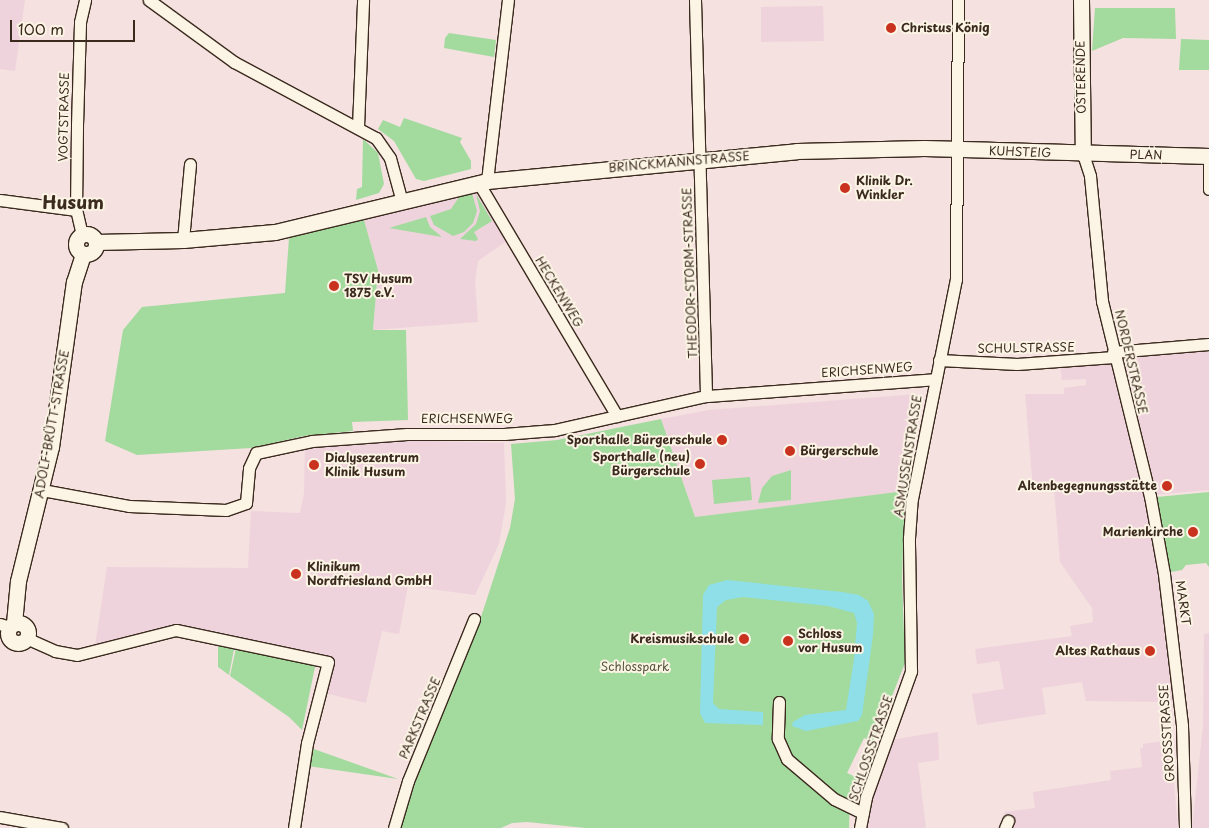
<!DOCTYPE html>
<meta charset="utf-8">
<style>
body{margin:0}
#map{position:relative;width:1209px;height:828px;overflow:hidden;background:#f4e1e0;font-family:"Playpen Sans",sans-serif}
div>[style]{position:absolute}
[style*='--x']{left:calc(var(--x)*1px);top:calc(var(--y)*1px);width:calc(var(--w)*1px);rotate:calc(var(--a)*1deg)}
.built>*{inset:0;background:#efd3dc}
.green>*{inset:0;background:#a3da9e}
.water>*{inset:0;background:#8edfe8}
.roads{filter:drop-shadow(1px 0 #3b2a1e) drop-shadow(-1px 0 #3b2a1e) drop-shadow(0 1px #3b2a1e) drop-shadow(0 -1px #3b2a1e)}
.minor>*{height:11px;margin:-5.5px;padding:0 5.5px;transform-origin:5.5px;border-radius:5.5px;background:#fcf5e5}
.major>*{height:15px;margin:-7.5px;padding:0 7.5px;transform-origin:7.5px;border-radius:7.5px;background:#fcf5e5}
.major>.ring{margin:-7.5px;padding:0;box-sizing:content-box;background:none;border:15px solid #fcf5e5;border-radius:50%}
.dots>*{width:14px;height:14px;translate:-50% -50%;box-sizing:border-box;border:2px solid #fcf5e5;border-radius:50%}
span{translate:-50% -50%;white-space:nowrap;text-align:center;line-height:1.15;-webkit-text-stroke:4px #fcf5e5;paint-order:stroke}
.poi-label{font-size:12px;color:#3b2a1e;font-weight:700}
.left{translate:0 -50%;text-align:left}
.right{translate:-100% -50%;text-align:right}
.street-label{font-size:12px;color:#3b2a1e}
.park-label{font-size:12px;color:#55563e}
.district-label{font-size:18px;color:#3b2a1e;font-weight:700}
.scale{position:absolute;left:10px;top:20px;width:125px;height:22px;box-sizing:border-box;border:2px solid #3b2a1e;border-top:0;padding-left:6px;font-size:15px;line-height:18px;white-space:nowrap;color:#3b2a1e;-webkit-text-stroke:4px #fcf5e5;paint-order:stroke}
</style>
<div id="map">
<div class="built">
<div style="clip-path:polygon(0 0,25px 0,15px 71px,0 69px)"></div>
<div style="clip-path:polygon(823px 6px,824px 41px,761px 42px,761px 7px)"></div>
<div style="clip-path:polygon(476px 189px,508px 240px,478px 261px,475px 282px,478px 322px,373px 330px,378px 270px,364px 220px)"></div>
<div style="clip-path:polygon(1209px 346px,1209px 490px,1152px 495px,1116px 354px)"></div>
<div style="clip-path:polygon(1111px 355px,1147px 497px,1161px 575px,1176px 702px,1086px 701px,1082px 682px,1042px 688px,1046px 714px,977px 725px,972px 694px,1004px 689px,999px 661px,977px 664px,975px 649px,1072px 636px,1070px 626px,1093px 622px,1092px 608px,1060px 562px,1054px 488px,1033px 489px,1025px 394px,1064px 394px,1064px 388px,1086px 385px,1086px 379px,1062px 380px,1059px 359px)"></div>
<div style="clip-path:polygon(918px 394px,902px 484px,905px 491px,695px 517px,661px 419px,709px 410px)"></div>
<div style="clip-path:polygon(392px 440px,504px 443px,506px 503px,499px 544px,475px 595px,408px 586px,399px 634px,382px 631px,366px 703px,324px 693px,331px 658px,173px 626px,95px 646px,107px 567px,248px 568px,251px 511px,300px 513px,304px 493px,305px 444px)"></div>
<div style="clip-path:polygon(1209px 633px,1209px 828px,1192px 828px,1203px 726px,1204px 634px)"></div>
<div style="clip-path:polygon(938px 732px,939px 760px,918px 763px,926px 828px,866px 828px,870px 797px,891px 740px)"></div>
<div style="clip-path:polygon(1170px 740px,1178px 828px,1003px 828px,1005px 812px,1035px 808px,1033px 792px,1111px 780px,1110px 771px,1142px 767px,1140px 749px,1143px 748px,1143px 744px)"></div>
</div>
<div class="green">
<div style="clip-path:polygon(1095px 8px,1175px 8px,1176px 39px,1123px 38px,1092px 51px)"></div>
<div style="clip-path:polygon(449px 33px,496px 40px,494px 57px,444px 48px,445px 38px)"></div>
<div style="clip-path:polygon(1181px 39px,1209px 40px,1209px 70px,1179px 70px)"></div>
<div style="clip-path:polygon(404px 118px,462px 138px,460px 142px,471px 161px,471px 169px,424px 181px,416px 179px,394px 141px,378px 129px,383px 120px,400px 127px)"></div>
<div style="clip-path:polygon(363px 139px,378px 153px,384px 184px,379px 193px,356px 200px,357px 189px,362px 187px)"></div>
<div style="clip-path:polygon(472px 193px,477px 211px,473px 223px,464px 232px,453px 236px,434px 225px,430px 216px,451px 209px,459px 197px)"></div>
<div style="clip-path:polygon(476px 194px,492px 221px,474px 232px,478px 239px,476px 241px,460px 239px,476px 224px,480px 211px)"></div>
<div style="clip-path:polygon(426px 217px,430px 227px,442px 237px,389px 228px)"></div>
<div style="clip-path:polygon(364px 220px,378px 270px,373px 330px,406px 330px,408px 420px,352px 422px,353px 431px,304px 436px,251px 448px,137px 455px,105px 441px,123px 330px,142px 307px,285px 293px,289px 238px)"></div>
<div style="clip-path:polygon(661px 419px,695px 517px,905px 491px,902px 578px,905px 663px,874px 742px,864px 738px,847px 773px,858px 778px,850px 797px,849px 828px,586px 828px,527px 822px,512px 823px,501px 828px,400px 828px,434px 727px,481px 617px,510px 528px,515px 499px,511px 444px,557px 440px)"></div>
<div style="clip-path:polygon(791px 470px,791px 500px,758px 503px,762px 488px,772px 476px)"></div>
<div style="clip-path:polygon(750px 477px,752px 500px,714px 504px,712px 480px)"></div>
<div style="clip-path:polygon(1209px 492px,1209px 567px,1206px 563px,1186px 565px,1182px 570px,1170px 572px,1157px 497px)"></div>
<div style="clip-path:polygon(218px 646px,234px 649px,229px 675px,218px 667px)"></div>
<div style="clip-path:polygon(236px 648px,309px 662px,315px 667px,302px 730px,289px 717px,230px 676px)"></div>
<div style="clip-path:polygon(311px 748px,398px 779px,308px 766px)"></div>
</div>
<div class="water">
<div style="clip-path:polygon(727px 580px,842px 592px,859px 595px,868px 601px,874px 614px,873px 635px,862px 715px,858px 721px,806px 731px,792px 726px,793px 722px,805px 715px,846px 710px,854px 659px,857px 623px,854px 613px,828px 606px,743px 597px,726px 600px,717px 607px,713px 703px,719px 709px,763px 712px,763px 725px,705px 723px,700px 713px,703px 595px,709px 585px)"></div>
</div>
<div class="roads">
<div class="minor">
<div style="--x:149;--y:0;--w:105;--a:36.1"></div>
<div style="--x:234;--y:62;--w:161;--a:28.2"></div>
<div style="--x:376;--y:138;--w:24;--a:55"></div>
<div style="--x:390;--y:158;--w:46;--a:74.7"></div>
<div style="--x:695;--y:0;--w:396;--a:88.4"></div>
<div style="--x:358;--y:127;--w:127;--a:-87.7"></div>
<div style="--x:1083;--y:154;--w:23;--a:72"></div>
<div style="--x:1090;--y:176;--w:126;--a:84.5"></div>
<div style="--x:1102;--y:301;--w:201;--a:76.2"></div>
<div style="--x:1150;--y:496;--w:79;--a:79.8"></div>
<div style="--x:1164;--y:574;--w:153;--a:83.2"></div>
<div style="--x:1182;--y:726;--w:102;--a:88.3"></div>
<div style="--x:1209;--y:156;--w:33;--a:90"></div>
<div style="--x:487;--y:181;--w:182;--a:-83.4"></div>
<div style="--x:478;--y:182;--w:272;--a:59.3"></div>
<div style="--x:0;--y:200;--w:77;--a:7.5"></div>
<div style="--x:82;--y:235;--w:26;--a:-103"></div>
<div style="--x:76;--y:210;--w:85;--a:-89.3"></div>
<div style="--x:77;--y:125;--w:103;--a:-88.3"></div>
<div style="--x:80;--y:22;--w:23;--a:-77"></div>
<div style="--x:183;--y:240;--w:76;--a:-84.7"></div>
<div style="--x:1113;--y:352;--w:96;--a:-4.8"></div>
<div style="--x:939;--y:360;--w:78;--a:2.9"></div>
<div style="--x:1017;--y:364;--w:97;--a:-4.1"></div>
<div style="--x:42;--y:490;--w:88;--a:10.4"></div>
<div style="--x:129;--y:506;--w:97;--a:2.4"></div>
<div style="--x:226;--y:510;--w:21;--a:-19"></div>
<div style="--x:246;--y:503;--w:35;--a:-85"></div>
<div style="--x:249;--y:468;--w:17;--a:-65"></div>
<div style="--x:256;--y:453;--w:57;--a:-12.1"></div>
<div style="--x:312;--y:441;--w:95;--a:-4.2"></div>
<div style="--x:407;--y:434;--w:97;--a:0"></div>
<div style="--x:504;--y:434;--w:51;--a:-4.5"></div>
<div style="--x:555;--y:430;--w:155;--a:-12.7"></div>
<div style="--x:706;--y:396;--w:230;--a:-4.2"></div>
<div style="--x:0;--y:624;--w:9;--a:18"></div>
<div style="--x:26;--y:638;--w:32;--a:24"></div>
<div style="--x:55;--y:651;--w:22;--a:10"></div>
<div style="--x:77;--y:655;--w:102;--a:-14.2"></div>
<div style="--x:176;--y:630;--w:155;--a:11.9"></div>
<div style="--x:328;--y:662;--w:84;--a:104.5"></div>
<div style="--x:307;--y:743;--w:86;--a:98.7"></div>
<div style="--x:779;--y:702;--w:37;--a:92"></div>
<div style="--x:778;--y:739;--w:22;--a:66"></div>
<div style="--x:787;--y:759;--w:62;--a:40.4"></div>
<div style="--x:834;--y:799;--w:32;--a:26"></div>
<div style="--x:0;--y:817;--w:63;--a:10.1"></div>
<div style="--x:394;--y:828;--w:49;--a:-73.4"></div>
<div style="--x:408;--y:781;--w:175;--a:-67.8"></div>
<div style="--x:860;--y:828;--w:32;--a:-79"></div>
<div style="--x:866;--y:797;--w:134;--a:-70.3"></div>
<div style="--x:911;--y:671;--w:133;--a:-90.9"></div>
<div style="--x:909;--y:538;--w:39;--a:-86"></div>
<div style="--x:912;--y:499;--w:224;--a:-78.7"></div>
<div style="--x:956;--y:279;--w:279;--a:-89.6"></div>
<div style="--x:1005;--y:828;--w:8;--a:-67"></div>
</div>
<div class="major">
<div style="--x:1081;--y:0;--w:154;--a:89.3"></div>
<div class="ring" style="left:76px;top:234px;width:5px;height:5px"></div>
<div style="--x:96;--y:242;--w:87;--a:-1.3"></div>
<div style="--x:183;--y:240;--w:92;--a:-5"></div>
<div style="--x:275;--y:232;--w:218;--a:-13.5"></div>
<div style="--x:487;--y:181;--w:311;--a:-5.5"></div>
<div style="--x:797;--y:151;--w:127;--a:-1.4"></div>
<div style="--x:924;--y:148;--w:285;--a:1.6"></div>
<div class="ring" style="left:8px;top:623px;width:5px;height:5px"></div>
<div style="--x:14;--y:623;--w:42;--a:-84.6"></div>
<div style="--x:18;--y:581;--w:138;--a:-76.2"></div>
<div style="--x:51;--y:447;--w:167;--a:-82.1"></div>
<div style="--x:74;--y:282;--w:29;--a:-72"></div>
</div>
</div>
<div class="dots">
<div style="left:891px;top:28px;background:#c8321e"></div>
<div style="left:845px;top:188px;background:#c8321e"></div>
<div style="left:334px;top:286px;background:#c8321e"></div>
<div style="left:722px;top:440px;background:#c8321e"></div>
<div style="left:790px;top:451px;background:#c8321e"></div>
<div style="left:700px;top:464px;background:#c8321e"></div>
<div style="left:314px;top:465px;background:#c8321e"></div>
<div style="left:1167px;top:486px;background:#c8321e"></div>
<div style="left:1193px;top:532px;background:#c8321e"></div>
<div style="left:296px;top:574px;background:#c8321e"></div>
<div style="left:744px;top:639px;background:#c8321e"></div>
<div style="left:788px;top:641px;background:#c8321e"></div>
<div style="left:1150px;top:651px;background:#c8321e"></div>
</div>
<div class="poi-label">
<span class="left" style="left:901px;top:28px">Christus König</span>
<span class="left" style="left:856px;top:188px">Klinik Dr.<br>Winkler</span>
<span class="left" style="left:344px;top:286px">TSV Husum<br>1875 e.V.</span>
<span class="right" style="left:712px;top:440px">Sporthalle Bürgerschule</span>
<span class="left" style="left:800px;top:451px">Bürgerschule</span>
<span class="right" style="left:690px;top:464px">Sporthalle (neu)<br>Bürgerschule</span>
<span class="left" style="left:325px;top:465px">Dialysezentrum<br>Klinik Husum</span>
<span class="right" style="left:1157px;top:486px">Altenbegegnungsstätte</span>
<span class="right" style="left:1183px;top:532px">Marienkirche</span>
<span class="left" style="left:307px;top:574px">Klinikum<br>Nordfriesland GmbH</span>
<span class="left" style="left:798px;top:641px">Schloss<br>vor Husum</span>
<span class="right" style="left:734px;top:639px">Kreismusikschule</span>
<span class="right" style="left:1140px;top:651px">Altes Rathaus</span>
</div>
<div class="street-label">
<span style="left:1081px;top:77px;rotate:-91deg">OSTERENDE</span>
<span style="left:64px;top:117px;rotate:-89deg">VOGTSTRASSE</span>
<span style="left:1020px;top:152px;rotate:2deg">KUHSTEIG</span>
<span style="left:1146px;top:155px;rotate:1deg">PLAN</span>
<span style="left:679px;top:162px;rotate:-5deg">BRINCKMANNSTRASSE</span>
<span style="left:690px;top:273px;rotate:-92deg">THEODOR-STORM-STRASSE</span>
<span style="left:559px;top:292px;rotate:59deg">HECKENWEG</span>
<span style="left:1026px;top:348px;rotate:-1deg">SCHULSTRASSE</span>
<span style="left:1131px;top:362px;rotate:77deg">NORDERSTRASSE</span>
<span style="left:867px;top:370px;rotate:-4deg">ERICHSENWEG</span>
<span style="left:467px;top:419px">ERICHSENWEG</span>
<span style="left:52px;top:424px;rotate:-80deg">ADOLF-BRÜTT-STRASSE</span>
<span style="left:908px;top:456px;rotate:-81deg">ASMUSSENSTRASSE</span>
<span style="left:1183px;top:603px;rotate:82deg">MARKT</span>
<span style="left:420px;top:718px;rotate:-67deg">PARKSTRASSE</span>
<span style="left:1167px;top:733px;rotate:-94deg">GROSSSTRASSE</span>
<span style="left:871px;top:748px;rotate:-71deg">SCHLOSSSTRASSE</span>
</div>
<div class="park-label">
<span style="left:635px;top:667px">Schlosspark</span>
</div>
<div class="district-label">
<span style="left:73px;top:202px">Husum</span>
</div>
<div class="scale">100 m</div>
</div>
